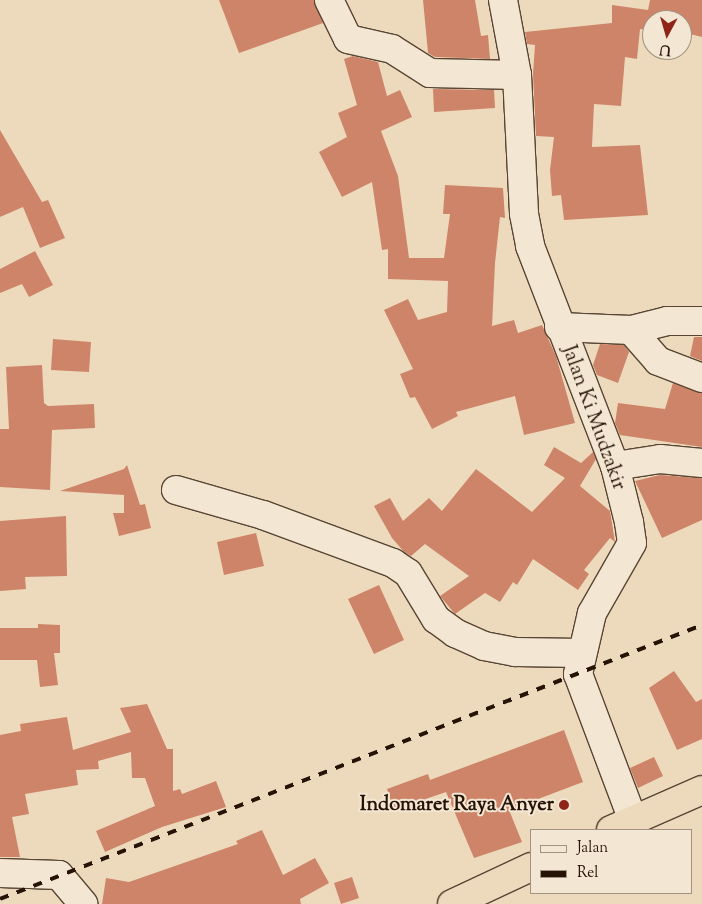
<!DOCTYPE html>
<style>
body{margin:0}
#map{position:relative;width:702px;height:904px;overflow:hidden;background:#eddabc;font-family:"Sorts Mill Goudy",serif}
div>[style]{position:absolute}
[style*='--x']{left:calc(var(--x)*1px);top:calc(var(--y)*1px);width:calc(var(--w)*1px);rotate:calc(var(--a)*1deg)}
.building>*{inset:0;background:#ce8468}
.roads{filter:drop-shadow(1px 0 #584534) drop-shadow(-1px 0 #584534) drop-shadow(0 1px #584534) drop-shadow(0 -1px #584534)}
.minor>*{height:28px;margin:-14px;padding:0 14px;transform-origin:14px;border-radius:14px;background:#f3e7d3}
.highway>*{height:28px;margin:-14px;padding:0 14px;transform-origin:14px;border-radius:14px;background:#eddabc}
.rail>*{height:4px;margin-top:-2px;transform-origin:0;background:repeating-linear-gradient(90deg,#271306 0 9px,transparent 0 18px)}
.dots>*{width:14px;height:14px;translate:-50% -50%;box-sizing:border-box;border:2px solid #f3e7d3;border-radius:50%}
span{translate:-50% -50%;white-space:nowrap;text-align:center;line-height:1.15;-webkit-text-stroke:4px #f3e7d3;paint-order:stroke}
.street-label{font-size:20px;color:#271306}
.poi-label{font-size:20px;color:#271306;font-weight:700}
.right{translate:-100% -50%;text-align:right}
.legend{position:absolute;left:530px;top:829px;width:162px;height:65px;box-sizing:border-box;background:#f3e7d3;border:1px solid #a19281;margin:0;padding:6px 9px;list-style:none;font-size:15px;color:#271306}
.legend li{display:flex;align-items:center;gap:10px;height:25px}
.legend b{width:25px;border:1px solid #a19281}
.north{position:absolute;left:642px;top:10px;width:50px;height:50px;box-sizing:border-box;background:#f3e7d3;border:1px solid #a19281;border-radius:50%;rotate:186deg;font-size:14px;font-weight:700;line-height:20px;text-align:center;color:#271306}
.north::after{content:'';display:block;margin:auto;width:18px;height:22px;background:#8f2418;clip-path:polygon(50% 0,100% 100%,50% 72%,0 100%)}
</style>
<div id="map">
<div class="building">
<div style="clip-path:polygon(219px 0,314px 0,323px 23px,239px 53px)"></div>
<div style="clip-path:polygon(423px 0,475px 0,481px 36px,488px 35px,490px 59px,435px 57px,428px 53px)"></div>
<div style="clip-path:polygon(650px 0,702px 0,702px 37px,682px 32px,682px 20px,652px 20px,652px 31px,640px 29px,637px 59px,625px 57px,621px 106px,594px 104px,592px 147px,640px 145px,648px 215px,564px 220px,561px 195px,552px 196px,550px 170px,554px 137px,536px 136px,533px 74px,535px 45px,527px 44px,525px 32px,612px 23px,612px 5px,648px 10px)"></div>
<div style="clip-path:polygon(353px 56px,378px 62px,387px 96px,400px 90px,412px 117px,381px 131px,398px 176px,409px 258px,444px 258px,450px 214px,443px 214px,445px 185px,503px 188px,505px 218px,500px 217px,495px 263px,492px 326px,514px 320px,518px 333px,542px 325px,556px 356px,575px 423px,524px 435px,515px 396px,456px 412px,458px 416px,432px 429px,415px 397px,410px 398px,400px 374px,413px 369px,384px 310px,408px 299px,418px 320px,447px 312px,448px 281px,388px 279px,388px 249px,382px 250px,372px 182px,342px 197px,319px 152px,347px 137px,338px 113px,357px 105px,344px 59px)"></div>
<div style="clip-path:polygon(433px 89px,494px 90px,495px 108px,434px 112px)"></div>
<div style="clip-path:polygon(0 130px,42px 202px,48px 200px,65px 238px,40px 248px,23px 207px,0 217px)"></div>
<div style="clip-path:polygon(35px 251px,53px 285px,29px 297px,22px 284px,0 293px,0 269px)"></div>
<div style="clip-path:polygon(694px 337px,702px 337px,702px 361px,690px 356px)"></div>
<div style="clip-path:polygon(53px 339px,91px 342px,89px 372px,51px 370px)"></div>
<div style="clip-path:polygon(600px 344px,624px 345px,629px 352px,618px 383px,597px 375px,593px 365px)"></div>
<div style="clip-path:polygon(42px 365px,44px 403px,48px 406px,94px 404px,95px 428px,52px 430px,50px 490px,0 487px,0 429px,9px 429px,6px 367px)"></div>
<div style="clip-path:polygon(673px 383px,702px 393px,702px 447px,620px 435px,615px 423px,618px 403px,665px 409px)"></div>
<div style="clip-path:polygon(554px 447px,581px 463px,593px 452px,596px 459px,580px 486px,610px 511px,615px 542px,610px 538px,584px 570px,589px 574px,578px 590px,533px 559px,517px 585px,513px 582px,500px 602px,485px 593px,455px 614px,440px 596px,469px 576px,425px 544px,411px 556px,405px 553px,392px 538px,374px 506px,390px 498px,403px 521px,429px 498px,442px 511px,476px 469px,532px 512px,565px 478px,544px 465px)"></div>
<div style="clip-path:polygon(127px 465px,140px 505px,145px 504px,151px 528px,119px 536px,113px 513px,124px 513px,124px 495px,60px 491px,124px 469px)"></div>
<div style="clip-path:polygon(660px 475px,702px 478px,702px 520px,662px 538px,635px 481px)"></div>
<div style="clip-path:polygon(66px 516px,67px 576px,25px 577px,26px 589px,0 591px,0 521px)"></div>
<div style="clip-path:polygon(256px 533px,264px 566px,224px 575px,217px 542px)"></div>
<div style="clip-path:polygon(379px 585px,404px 640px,374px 654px,348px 599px)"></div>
<div style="clip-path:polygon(38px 624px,60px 625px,60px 653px,54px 653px,58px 685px,40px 687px,37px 660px,0 660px,0 628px,38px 628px)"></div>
<div style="clip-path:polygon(674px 671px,696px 702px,702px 699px,702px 739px,677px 750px,649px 688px)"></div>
<div style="clip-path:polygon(147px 704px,167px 749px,173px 749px,173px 791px,180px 789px,182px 794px,216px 781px,226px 807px,162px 827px,105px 852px,96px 831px,155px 806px,145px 778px,132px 778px,131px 752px,98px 761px,99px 769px,76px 770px,78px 785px,25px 794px,29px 814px,12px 817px,20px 857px,0 857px,0 735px,21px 731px,20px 724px,67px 717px,73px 750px,131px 732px,120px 708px)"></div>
<div style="clip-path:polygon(564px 730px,583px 782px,509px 810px,522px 842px,474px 858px,446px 792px,394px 810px,387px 789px,428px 774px,430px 780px)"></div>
<div style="clip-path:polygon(654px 757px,663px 776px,638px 788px,630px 768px)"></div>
<div style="clip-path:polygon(262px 830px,283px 875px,315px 858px,329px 883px,300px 899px,301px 904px,102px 904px,106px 878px,129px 882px,238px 844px,236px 841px)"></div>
<div style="clip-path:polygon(352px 877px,359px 898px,341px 904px,334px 883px)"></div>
</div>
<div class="roads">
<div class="minor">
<div style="--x:329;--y:0;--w:43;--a:64"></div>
<div style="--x:348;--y:39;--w:45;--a:12.8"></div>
<div style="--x:392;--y:49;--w:45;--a:32.3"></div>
<div style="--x:430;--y:73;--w:87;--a:1.3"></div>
<div style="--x:503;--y:0;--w:76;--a:79.4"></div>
<div style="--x:517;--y:75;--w:139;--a:87.1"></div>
<div style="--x:524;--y:214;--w:33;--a:79"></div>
<div style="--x:530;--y:246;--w:236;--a:68.9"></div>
<div style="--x:615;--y:466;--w:58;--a:76"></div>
<div style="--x:629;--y:522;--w:21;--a:82"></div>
<div style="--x:632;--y:543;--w:81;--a:119.7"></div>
<div style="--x:592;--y:613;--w:63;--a:102.9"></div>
<div style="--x:578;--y:674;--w:156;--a:69.4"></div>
<div style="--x:559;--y:327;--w:72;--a:2.4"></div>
<div style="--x:631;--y:330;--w:37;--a:-14"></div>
<div style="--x:667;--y:321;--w:35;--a:0"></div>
<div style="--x:631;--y:330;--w:41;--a:48.9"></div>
<div style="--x:658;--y:361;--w:47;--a:21.1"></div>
<div style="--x:615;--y:466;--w:46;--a:-8.8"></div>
<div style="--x:660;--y:459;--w:42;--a:5.4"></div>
<div style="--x:176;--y:490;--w:91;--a:16"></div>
<div style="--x:263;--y:515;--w:139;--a:20.3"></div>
<div style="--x:393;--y:563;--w:18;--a:34"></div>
<div style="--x:408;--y:573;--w:54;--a:58.7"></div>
<div style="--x:436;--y:619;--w:24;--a:36"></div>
<div style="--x:455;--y:633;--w:32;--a:24"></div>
<div style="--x:484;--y:646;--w:32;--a:11"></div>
<div style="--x:515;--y:652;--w:67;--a:0.9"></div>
<div style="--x:0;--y:873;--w:59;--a:1.9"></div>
<div style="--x:59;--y:875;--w:38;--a:50"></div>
</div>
<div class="highway">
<div style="--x:611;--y:830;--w:99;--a:-23.7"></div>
<div style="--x:452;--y:904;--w:87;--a:-25.1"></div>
</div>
</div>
<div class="rail">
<div style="--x:0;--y:899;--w:754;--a:-21.32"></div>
</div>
<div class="dots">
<div style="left:564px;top:805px;background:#8f2418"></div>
</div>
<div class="street-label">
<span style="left:593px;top:418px;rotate:70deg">Jalan Ki Mudzakir</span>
</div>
<div class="poi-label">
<span class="right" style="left:554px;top:805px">Indomaret Raya Anyer</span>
</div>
<ul class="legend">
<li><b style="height:6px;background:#f3e7d3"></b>Jalan</li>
<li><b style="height:6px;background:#271306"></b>Rel</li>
</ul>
<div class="north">U</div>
</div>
